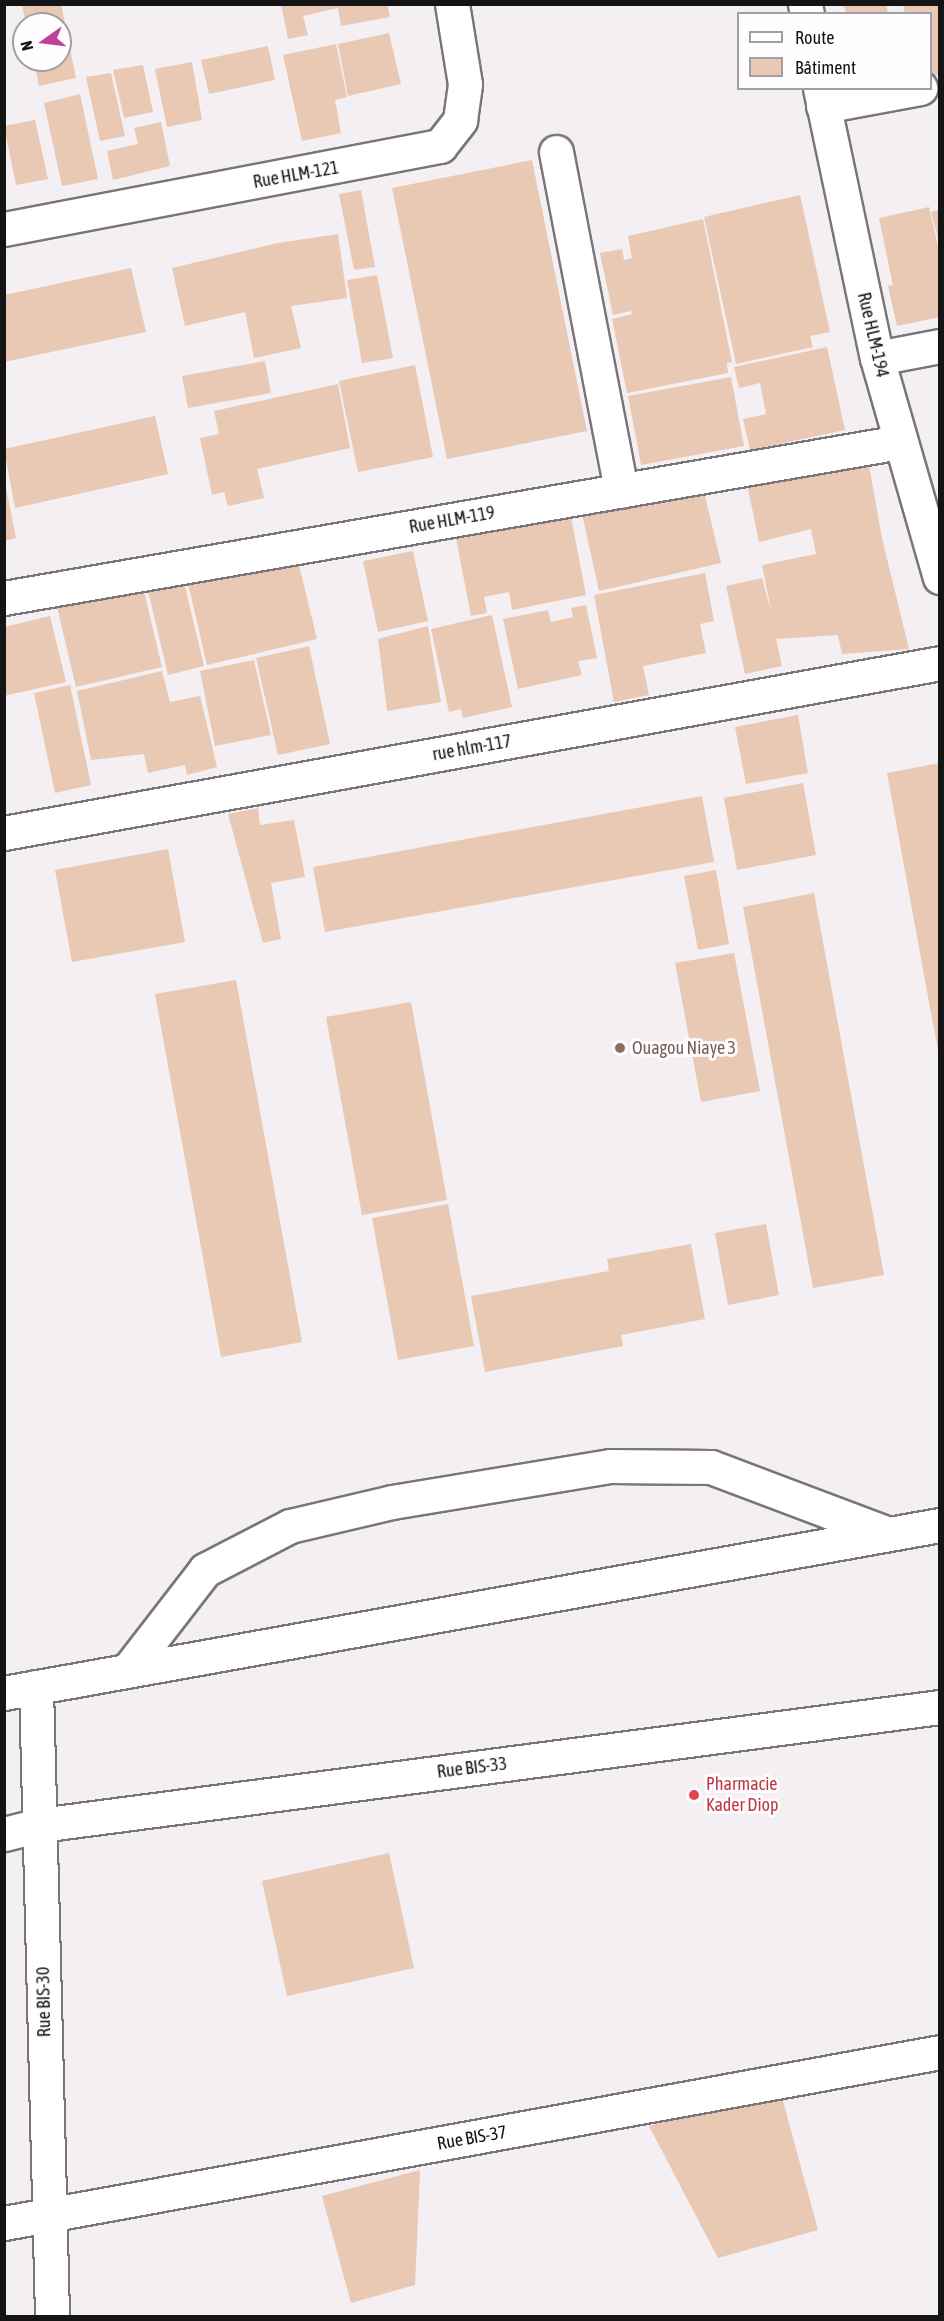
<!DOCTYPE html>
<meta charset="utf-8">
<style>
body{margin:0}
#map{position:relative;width:944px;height:2321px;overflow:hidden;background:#f3eff3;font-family:"Asap Condensed",sans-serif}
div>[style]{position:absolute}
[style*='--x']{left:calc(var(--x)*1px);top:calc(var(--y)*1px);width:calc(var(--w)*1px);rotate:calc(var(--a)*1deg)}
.building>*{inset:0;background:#e9c8b4}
.roads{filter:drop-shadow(2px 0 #797579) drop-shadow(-2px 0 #797579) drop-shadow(0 2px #797579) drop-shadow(0 -2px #797579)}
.minor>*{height:33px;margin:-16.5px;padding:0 16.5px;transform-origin:16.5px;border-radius:16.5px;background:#fff}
.dots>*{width:16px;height:16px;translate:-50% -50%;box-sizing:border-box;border:3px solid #fffdff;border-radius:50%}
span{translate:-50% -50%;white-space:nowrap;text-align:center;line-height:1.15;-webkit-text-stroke:6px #fffdff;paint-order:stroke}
.street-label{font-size:18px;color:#151415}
.education-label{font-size:18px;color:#785e54}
.left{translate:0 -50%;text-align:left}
.health-label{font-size:18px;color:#be3a42}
.frame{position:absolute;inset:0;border:6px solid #151415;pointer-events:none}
.legend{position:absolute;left:737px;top:12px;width:195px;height:78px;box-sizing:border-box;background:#fffdff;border:2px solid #a1a0a1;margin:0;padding:8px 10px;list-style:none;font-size:18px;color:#151415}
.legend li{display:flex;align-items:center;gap:12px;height:30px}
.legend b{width:30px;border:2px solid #a1a0a1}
.north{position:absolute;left:12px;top:12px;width:60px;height:60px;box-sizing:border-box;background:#fffdff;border:2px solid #a1a0a1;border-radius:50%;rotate:256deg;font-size:16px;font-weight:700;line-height:24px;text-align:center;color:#151415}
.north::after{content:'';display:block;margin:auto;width:21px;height:27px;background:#bb4295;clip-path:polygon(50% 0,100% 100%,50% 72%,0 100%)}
</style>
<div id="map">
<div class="building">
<div style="clip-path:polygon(22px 4px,61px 4px,76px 78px,39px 86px,34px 60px,60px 60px,60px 24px,26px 24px)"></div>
<div style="clip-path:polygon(281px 4px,387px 4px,390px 17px,341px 26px,338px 8px,303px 16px,308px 35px,288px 39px)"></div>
<div style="clip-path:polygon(844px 4px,886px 4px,888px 14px,846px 14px)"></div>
<div style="clip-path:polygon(903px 4px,940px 4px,940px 75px,930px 76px,930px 14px,905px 14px)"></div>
<div style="clip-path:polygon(389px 33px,401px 84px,348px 96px,338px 44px)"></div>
<div style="clip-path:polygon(336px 44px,347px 97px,335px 100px,341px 133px,302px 141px,283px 55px)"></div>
<div style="clip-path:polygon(268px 46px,275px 80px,209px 94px,201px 60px)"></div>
<div style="clip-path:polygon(192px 62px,202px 120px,167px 127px,155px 69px)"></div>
<div style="clip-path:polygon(143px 65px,153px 112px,124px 118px,113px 70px)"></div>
<div style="clip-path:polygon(111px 73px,125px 136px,100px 141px,86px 77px)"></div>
<div style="clip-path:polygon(80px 94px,98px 179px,62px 186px,44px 103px)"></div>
<div style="clip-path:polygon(35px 120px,48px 179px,16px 185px,4px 126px)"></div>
<div style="clip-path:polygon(161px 122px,170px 166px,113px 180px,107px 151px,138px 144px,134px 128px)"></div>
<div style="clip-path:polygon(532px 160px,587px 431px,447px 459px,392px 188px)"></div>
<div style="clip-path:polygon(361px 190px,375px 267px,354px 270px,339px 194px)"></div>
<div style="clip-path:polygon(800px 195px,830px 332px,810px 336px,813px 347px,736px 364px,704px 217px)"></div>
<div style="clip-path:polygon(929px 207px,940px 255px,940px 317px,897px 326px,888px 286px,893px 285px,879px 218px)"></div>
<div style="clip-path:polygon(940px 210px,940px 242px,939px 242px,931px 212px)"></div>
<div style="clip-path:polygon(703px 219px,732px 362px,727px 363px,728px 373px,627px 393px,612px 319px,632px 314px,631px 311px,613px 315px,600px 253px,622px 249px,624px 260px,632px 258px,628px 236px)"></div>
<div style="clip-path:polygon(338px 234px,347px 298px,291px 306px,301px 348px,254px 358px,245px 312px,185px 326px,172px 268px,278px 243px)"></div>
<div style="clip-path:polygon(131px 268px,146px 332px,4px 362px,4px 295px)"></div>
<div style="clip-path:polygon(377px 275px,393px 358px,362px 363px,347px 280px)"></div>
<div style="clip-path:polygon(827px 347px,845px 430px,750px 450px,743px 419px,766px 414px,760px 383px,739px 388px,734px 367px)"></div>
<div style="clip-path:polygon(265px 361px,271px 393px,188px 408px,182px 376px)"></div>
<div style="clip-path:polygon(415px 365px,433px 457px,358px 472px,339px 381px)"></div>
<div style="clip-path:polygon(731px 377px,744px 446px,641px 465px,628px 396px)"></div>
<div style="clip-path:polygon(338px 384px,350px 448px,257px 469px,264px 498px,228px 506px,224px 492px,212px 495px,200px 438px,219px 434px,214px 411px)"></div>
<div style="clip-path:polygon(155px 416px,168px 474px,15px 508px,4px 449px)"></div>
<div style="clip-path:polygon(852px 455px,869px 465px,882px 538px,909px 649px,842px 654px,838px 635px,776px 639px,782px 666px,745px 674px,726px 586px,762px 578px,772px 615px,762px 565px,816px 554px,811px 529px,759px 542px,745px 474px)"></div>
<div style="clip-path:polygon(4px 478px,16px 538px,4px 541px)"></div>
<div style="clip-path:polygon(702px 484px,721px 563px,599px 591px,580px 505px)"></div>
<div style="clip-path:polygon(569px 506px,586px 595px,512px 610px,509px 592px,484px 597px,487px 613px,471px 616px,454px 528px)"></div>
<div style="clip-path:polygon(413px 551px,428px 621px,378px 632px,363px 561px)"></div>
<div style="clip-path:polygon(296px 553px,317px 639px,207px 665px,187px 579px)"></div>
<div style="clip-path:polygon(705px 573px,714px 621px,700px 624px,706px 653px,643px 666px,649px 695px,614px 702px,594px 595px)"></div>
<div style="clip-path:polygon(183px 578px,204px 666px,168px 675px,147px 587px)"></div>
<div style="clip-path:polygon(143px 587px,162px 667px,76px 687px,57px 607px)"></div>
<div style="clip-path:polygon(586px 605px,597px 658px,578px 661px,582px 675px,518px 689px,503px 619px,548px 610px,551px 622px,573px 617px,571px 608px)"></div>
<div style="clip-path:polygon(492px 615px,512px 707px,463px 718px,461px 709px,449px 712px,431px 629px)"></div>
<div style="clip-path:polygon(50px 616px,66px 682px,4px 696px,4px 627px)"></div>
<div style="clip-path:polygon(428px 626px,441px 702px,387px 711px,378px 639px)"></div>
<div style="clip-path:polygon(309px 646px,330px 744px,278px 755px,256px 658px)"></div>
<div style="clip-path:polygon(254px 660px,271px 735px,215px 746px,200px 671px)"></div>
<div style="clip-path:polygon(162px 671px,170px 702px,200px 696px,217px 767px,187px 775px,185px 765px,148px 773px,144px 754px,91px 760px,77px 691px)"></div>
<div style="clip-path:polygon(70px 685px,91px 785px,55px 793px,34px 693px)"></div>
<div style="clip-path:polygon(798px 715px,808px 773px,746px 784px,735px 727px)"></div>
<div style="clip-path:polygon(940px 763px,940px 1051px,938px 1051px,887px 773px)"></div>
<div style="clip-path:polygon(803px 783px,816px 855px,737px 870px,724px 798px)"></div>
<div style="clip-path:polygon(702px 796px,714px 862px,325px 932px,313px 867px)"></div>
<div style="clip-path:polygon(258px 808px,260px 825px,294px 820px,305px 877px,271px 883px,281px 939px,263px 943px,228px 814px)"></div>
<div style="clip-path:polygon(168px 849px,185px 942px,72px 962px,55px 870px)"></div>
<div style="clip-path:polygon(716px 870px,729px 944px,698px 950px,684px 876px)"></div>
<div style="clip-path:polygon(814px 893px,884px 1275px,813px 1288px,743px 907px)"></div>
<div style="clip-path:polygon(734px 953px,760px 1091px,701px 1102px,675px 963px)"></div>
<div style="clip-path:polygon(236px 980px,302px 1342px,221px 1357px,155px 994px)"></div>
<div style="clip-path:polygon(411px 1002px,447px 1200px,362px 1215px,326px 1017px)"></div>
<div style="clip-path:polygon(448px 1204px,474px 1346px,398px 1360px,372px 1218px)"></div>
<div style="clip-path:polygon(766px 1224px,779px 1295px,728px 1305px,715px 1233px)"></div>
<div style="clip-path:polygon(691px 1244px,705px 1319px,621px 1335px,623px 1346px,485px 1372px,471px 1296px,609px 1271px,607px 1259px)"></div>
<div style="clip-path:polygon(389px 1853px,414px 1968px,287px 1996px,262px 1881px)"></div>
<div style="clip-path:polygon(780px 2090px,818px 2230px,718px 2258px,649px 2126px)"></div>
<div style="clip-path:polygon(420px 2170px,415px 2285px,351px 2303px,322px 2196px)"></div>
</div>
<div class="roads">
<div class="minor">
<div style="--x:805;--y:4;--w:10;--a:79"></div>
<div style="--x:820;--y:88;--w:276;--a:78.1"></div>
<div style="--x:877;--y:358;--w:228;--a:74"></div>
<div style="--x:823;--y:106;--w:99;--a:-10.5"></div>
<div style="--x:556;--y:152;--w:345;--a:79.1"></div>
<div style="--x:4;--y:229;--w:444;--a:-10.8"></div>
<div style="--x:440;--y:146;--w:33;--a:-52"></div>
<div style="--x:460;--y:120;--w:36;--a:-82"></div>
<div style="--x:465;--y:84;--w:81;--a:-99.2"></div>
<div style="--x:877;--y:358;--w:64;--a:-10.8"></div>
<div style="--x:4;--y:598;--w:909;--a:-9.88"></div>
<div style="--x:4;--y:833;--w:951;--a:-10.29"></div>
<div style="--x:127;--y:1671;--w:128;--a:-52.3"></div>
<div style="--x:205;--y:1570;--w:96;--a:-27.4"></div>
<div style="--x:290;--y:1526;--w:105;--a:-13.2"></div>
<div style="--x:392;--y:1502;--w:221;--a:-9.4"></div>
<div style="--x:610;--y:1466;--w:101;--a:0.6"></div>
<div style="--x:711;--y:1467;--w:189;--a:20.7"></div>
<div style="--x:36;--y:1687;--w:629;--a:88.54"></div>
<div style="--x:4;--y:1693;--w:951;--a:-10.18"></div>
<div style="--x:4;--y:1834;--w:37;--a:-14"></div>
<div style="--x:40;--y:1825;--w:908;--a:-7.47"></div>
<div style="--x:4;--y:2223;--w:951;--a:-10.35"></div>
</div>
</div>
<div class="dots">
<div style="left:620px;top:1048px;background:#8d6e63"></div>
<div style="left:694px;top:1795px;background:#e0444e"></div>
</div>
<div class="street-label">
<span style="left:296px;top:175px;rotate:-10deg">Rue HLM-121</span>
<span style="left:873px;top:335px;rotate:77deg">Rue HLM-194</span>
<span style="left:452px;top:520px;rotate:-10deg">Rue HLM-119</span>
<span style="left:472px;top:748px;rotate:-10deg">rue hlm-117</span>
<span style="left:472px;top:1768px;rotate:-7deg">Rue BIS-33</span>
<span style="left:44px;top:2002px;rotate:-91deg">Rue BIS-30</span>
<span style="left:472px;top:2138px;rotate:-10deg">Rue BIS-37</span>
</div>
<div class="education-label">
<span class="left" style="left:632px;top:1048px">Ouagou Niaye 3</span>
</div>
<div class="health-label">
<span class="left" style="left:706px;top:1795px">Pharmacie<br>Kader Diop</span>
</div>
<div class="frame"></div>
<ul class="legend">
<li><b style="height:8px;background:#fff"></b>Route</li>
<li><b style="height:16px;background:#e9c8b4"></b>Bâtiment</li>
</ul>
<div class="north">N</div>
</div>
